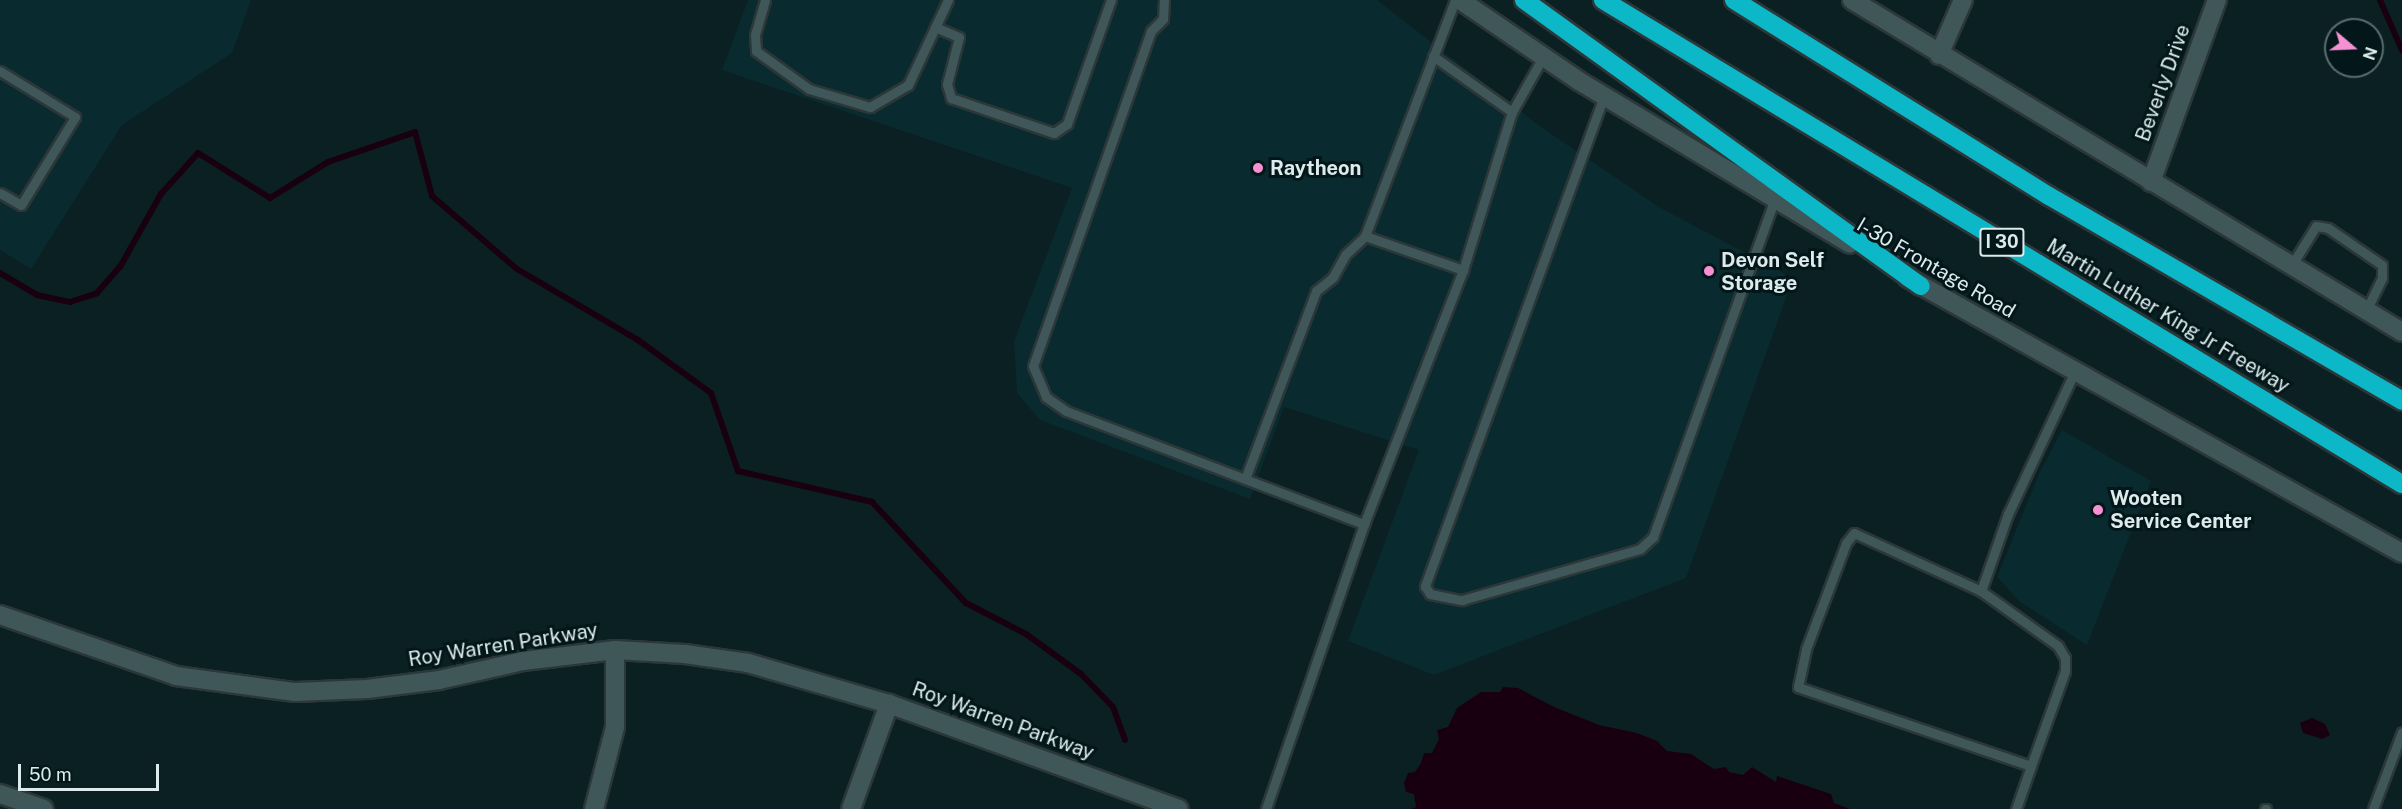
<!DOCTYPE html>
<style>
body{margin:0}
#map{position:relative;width:2402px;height:809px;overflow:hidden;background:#0a2023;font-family:"Public Sans",sans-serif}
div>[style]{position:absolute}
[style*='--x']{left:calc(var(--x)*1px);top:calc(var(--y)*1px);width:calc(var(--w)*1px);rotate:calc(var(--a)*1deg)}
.built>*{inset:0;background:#092a2e}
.water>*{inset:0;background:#190011}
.stream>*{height:6px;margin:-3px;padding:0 3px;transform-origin:3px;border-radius:3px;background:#190011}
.roads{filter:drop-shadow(2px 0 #2c3739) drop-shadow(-2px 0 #2c3739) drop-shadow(0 2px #2c3739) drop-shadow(0 -2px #2c3739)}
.lane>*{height:9px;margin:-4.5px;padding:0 4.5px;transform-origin:4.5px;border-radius:4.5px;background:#40575a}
.street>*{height:18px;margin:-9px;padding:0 9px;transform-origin:9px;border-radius:9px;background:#40575a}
.secondary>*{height:18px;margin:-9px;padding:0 9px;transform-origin:9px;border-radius:9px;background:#40575a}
.highway>*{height:18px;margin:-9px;padding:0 9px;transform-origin:9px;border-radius:9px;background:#0cb8c8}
.dots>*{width:16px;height:16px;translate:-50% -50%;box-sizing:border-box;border:3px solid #03171a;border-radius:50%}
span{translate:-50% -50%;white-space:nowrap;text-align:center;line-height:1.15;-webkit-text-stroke:6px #03171a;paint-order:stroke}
.shield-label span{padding:2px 4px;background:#03171a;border:2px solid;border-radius:4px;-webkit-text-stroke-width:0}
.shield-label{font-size:18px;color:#ddebec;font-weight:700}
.street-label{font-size:20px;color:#ddebec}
.poi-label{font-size:20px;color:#ddebec;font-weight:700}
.left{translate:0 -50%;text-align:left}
.north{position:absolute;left:2324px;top:18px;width:60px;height:60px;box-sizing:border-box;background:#03171a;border:2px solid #5a6c6e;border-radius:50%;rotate:109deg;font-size:16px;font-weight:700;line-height:24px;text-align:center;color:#ddebec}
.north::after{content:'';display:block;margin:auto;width:21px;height:27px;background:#f591d3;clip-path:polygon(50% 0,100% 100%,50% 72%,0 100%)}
.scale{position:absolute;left:18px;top:764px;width:141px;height:27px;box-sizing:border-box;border:3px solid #ddebec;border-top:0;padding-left:8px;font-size:18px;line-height:21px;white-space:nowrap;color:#ddebec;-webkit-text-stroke:4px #03171a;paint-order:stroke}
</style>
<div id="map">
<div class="built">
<div style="clip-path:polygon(0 0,251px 0,232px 53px,122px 125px,31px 269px,0 250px)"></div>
<div style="clip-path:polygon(748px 0,1377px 0,1541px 127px,1659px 207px,1793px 278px,1686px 578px,1434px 675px,1348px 641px,1419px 450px,1284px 407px,1250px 499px,1040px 420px,1017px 393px,1014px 341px,1072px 188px,722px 70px)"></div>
<div style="clip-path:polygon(2062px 430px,2151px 481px,2087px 645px,2019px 601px,1997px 577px,2039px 474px)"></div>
</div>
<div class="water">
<div style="clip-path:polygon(1503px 687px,1518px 688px,1554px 707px,1599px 725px,1637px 733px,1657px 741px,1667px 751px,1691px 754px,1714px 769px,1726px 767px,1729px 772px,1743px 775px,1752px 767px,1776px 782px,1777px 776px,1831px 794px,1834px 803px,1850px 809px,1411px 809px,1416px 807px,1414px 794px,1406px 792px,1404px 783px,1408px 773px,1415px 772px,1421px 763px,1424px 753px,1432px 753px,1439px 739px,1437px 730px,1448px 727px,1457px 708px,1481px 692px,1500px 692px)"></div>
<div style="clip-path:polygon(2312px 718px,2325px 724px,2330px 735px,2322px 739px,2303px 733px,2300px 723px)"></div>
</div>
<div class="stream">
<div style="--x:2380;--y:0;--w:55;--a:66.3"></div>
<div style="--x:0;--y:273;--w:43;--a:30.7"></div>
<div style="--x:37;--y:295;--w:34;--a:12"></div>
<div style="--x:70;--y:302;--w:28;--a:-18"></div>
<div style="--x:97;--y:293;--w:35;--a:-49"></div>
<div style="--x:120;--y:267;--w:84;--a:-60.7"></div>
<div style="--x:161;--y:194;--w:55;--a:-47.9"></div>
<div style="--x:198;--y:153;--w:85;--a:32"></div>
<div style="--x:270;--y:198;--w:68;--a:-31.8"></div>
<div style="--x:328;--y:162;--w:92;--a:-19"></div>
<div style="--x:415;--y:132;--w:66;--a:75.1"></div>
<div style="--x:432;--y:196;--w:112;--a:40.7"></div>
<div style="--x:517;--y:269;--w:140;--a:30.4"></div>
<div style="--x:638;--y:340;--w:90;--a:36"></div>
<div style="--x:711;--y:393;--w:83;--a:70.9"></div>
<div style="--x:738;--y:471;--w:138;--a:13"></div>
<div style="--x:872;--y:502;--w:138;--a:47.1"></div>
<div style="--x:966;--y:603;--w:68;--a:27.3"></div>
<div style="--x:1026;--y:634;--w:68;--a:36"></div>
<div style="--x:1081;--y:674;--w:46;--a:45.9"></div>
<div style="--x:1113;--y:707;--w:35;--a:70"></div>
</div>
<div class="roads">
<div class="lane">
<div style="--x:765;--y:0;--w:36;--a:106"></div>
<div style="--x:755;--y:35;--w:16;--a:86"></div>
<div style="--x:756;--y:51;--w:65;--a:35.6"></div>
<div style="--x:809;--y:89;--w:64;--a:16.4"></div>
<div style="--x:870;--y:107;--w:44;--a:-30.1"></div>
<div style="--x:908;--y:85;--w:94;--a:-64.8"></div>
<div style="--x:1164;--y:0;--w:19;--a:93"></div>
<div style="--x:1163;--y:19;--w:17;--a:135"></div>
<div style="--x:1151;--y:31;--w:355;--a:109.4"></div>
<div style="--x:1033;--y:366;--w:34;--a:67"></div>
<div style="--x:1046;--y:397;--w:24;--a:35"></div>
<div style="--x:1066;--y:411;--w:319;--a:20.8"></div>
<div style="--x:1364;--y:524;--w:301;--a:109"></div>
<div style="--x:935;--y:27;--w:26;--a:23"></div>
<div style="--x:959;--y:37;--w:49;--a:104.3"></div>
<div style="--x:947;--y:84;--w:15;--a:74"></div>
<div style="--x:951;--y:98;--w:109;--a:18.8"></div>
<div style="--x:1054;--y:133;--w:16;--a:-35"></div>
<div style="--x:1067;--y:124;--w:132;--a:-70.5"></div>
<div style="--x:1433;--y:56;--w:97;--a:35.3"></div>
<div style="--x:0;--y:71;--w:88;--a:31.5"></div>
<div style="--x:75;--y:117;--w:103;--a:121.5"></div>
<div style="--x:21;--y:205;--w:24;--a:-150"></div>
<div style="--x:1604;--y:96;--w:522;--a:110.07"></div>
<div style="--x:1425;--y:586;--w:9;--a:58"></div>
<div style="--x:1430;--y:594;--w:33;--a:11"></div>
<div style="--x:1462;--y:600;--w:185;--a:-16"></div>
<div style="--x:1640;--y:549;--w:18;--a:-43"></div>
<div style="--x:1653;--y:537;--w:359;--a:-70.2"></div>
<div style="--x:1365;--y:236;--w:104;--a:19.1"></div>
<div style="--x:2291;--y:266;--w:47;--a:-58"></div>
<div style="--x:2316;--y:226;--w:12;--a:9"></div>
<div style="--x:2328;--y:228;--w:65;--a:34.4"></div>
<div style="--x:2382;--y:265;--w:13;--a:90"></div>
<div style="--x:2382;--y:278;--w:37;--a:116"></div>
<div style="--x:1245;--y:479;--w:201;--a:-69.3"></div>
<div style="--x:1316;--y:291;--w:22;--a:-39"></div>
<div style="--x:1333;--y:277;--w:26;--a:-61"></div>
<div style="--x:1346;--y:254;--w:26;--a:-43"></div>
<div style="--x:1365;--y:236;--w:253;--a:-69.1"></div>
<div style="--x:1364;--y:524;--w:273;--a:-68.7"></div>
<div style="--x:1463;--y:270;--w:165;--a:-72.8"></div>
<div style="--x:1512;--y:112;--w:63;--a:-60.6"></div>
<div style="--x:1981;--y:591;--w:95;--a:35.5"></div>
<div style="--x:2058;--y:646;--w:14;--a:60"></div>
<div style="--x:2065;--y:658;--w:13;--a:90"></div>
<div style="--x:2065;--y:671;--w:101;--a:109.7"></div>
<div style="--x:2031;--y:766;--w:246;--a:-161.3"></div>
<div style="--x:1798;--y:687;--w:39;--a:-78"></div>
<div style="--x:1806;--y:649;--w:113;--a:-69.3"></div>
<div style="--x:1846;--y:543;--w:13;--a:-51"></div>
<div style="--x:1854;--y:533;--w:140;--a:24.5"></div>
<div style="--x:1981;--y:591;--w:82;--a:-70.7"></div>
<div style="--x:2008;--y:514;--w:156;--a:-64.9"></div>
<div style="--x:2016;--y:809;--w:46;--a:-70.8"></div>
<div style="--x:2265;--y:809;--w:1;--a:0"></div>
<div style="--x:2373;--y:809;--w:82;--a:-69.4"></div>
</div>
<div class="street">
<div style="--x:1939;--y:55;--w:60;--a:-66.4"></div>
<div style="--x:2151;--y:182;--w:194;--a:-70.1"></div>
<div style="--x:0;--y:794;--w:46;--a:18.8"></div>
<div style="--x:594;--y:809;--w:85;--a:-75.6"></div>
<div style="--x:615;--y:727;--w:77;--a:-90"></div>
<div style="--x:851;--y:809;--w:112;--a:-70.1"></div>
</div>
<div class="secondary">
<div style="--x:1460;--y:0;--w:144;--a:34.2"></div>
<div style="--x:1579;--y:81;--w:316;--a:31"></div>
<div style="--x:1852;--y:0;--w:642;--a:31.12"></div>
<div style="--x:1908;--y:278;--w:565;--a:29.1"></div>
<div style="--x:0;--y:615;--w:186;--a:19.1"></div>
<div style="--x:176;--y:676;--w:120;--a:7.7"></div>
<div style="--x:295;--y:692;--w:72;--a:-2.4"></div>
<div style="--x:367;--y:689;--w:73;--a:-7.1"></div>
<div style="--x:439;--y:680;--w:86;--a:-12.7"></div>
<div style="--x:523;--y:661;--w:93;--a:-6.8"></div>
<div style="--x:615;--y:650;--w:70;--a:3.3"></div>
<div style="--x:685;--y:654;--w:64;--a:8.1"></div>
<div style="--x:748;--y:663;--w:147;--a:16.2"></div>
<div style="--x:889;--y:704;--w:308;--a:19.9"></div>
</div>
<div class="highway">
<div style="--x:1524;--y:0;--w:489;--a:35.8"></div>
<div style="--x:1603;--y:0;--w:934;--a:31.21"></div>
<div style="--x:1734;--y:0;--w:371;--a:31.9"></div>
<div style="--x:2049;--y:196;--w:408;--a:30.1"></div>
</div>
</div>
<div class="dots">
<div style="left:1258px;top:168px;background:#f591d3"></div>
<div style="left:1709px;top:271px;background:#f591d3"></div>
<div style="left:2098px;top:510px;background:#f591d3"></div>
</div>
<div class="shield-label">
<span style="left:2002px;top:242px">I 30</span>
</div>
<div class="street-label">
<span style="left:2163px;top:83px;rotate:-70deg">Beverly Drive</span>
<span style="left:1936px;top:268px;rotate:30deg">I-30 Frontage Road</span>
<span style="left:2168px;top:316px;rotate:31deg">Martin Luther King Jr Freeway</span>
<span style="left:503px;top:645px;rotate:-9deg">Roy Warren Parkway</span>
<span style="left:1003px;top:721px;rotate:20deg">Roy Warren Parkway</span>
</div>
<div class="poi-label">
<span class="left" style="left:1270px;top:168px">Raytheon</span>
<span class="left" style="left:1721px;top:272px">Devon Self<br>Storage</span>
<span class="left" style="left:2110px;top:510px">Wooten<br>Service Center</span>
</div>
<div class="north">N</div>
<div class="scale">50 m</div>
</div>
